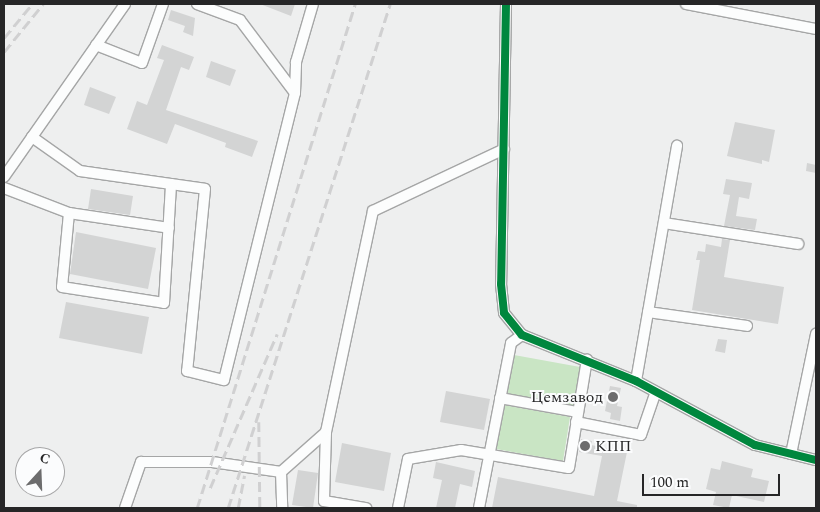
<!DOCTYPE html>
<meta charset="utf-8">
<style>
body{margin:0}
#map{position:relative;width:820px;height:512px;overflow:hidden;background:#eeefef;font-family:Spectral,serif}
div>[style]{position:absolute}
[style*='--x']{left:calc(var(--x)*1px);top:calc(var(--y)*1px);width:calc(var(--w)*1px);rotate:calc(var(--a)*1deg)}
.green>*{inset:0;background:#c9e5c4}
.building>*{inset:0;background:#d3d4d4}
.roads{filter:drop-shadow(1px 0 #a5a6a6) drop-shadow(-1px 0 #a5a6a6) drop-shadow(0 1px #a5a6a6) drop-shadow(0 -1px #a5a6a6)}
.minor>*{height:10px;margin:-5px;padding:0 5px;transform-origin:5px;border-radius:5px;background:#fcfdfd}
.rail>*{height:2.5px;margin-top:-1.25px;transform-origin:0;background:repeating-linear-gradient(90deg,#d0d0d1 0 10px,transparent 0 15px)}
.cycleway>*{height:8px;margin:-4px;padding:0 4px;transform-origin:4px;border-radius:4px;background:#00873e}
.dots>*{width:14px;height:14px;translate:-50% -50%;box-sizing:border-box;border:2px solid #fbfcfd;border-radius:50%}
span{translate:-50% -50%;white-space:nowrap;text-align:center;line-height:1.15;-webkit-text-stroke:4px #fbfcfd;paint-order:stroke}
.poi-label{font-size:16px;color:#262627}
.right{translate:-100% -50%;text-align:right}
.left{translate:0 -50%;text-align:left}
.frame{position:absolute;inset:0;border:5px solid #262627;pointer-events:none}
.north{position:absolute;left:15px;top:447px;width:50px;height:50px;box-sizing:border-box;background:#fbfcfd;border:1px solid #a6a6a7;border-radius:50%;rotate:20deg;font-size:14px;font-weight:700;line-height:20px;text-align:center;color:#262627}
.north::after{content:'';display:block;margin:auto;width:18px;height:22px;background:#6c6c6d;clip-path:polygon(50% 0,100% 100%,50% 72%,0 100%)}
.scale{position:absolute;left:642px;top:474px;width:138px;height:22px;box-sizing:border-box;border:2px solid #262627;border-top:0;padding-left:6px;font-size:15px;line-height:18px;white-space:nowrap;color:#262627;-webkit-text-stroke:4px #fbfcfd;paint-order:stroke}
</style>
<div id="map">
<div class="green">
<div style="clip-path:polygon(514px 355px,580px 367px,573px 406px,507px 394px)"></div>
<div style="clip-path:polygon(504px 405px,570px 417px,563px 461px,496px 449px)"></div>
</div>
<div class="building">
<div style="clip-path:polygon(260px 4px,295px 4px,291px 16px)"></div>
<div style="clip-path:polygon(171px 10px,195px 18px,193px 36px,183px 32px,185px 26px,168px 20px)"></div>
<div style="clip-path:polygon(162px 45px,194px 57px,189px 70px,181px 67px,166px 110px,258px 141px,252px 157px,225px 147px,226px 143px,175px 124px,167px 144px,127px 129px,137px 101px,147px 105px,164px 60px,157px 58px)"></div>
<div style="clip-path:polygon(211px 61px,236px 70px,230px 86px,206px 77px)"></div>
<div style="clip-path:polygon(90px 87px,116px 97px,109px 114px,84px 105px)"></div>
<div style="clip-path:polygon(735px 122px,775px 130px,769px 162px,762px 160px,762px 164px,727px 156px)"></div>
<div style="clip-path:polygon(807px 163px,816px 165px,816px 173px,806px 171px)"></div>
<div style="clip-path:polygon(726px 179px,752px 183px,749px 199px,739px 197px,736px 216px,757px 219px,755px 230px,724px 226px,730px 195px,723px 194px)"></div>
<div style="clip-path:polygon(91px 189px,133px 196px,130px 215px,88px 209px)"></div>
<div style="clip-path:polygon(76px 232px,156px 248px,148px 289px,70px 274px)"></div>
<div style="clip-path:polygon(722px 239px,730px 240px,724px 277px,784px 287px,778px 324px,692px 310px,700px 260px,696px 260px,698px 251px,705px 252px,706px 244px,721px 247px)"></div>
<div style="clip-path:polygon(66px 302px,149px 317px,142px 354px,59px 338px)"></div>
<div style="clip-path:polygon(718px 339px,727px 340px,725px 353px,715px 351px)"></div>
<div style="clip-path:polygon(610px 386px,621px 388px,617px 406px,622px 407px,620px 421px,610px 419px,611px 413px,605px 411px)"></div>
<div style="clip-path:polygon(446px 391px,490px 399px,484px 430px,440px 422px)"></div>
<div style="clip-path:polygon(581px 439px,592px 441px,591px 445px,627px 452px,617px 501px,637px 505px,637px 508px,492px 508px,498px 477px,594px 496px,602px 456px,579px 452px)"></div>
<div style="clip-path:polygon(342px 443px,391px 453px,384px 491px,335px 482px)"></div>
<div style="clip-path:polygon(722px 461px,753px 469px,751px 477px,769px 481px,764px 502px,732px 495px,729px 508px,713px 505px,716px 492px,706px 489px,711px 468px,720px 470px)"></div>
<div style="clip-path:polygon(436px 462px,475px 471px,472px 487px,460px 484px,455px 508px,436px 508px,442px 480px,433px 478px)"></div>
<div style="clip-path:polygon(298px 470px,318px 473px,313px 508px,292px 505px)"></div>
</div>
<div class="roads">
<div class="minor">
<div style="--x:197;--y:4;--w:46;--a:20.4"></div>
<div style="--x:240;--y:20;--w:91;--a:53"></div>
<div style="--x:506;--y:4;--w:280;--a:91"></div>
<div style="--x:501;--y:284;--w:29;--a:84"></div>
<div style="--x:504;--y:313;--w:28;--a:51"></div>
<div style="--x:522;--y:335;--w:123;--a:22"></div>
<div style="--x:636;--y:381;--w:135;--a:28.3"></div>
<div style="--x:755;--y:445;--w:63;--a:13.8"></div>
<div style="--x:686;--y:4;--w:132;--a:10.9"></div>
<div style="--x:96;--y:45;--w:49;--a:21.4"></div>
<div style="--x:142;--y:63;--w:63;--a:-70.4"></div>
<div style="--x:4;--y:177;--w:211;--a:-55"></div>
<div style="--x:171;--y:184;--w:34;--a:8"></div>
<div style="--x:205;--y:189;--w:183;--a:95.6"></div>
<div style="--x:187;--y:371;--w:38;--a:14"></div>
<div style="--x:224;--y:380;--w:296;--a:-76.1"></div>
<div style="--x:295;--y:93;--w:31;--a:-88"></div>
<div style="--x:296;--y:62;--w:60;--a:-73.7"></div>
<div style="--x:4;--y:188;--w:70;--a:21"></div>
<div style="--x:69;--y:213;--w:74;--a:95.4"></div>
<div style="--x:62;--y:287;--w:103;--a:8.9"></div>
<div style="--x:164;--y:303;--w:119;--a:-86.6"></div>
<div style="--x:171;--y:184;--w:92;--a:-171.9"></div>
<div style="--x:80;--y:171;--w:59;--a:-144.7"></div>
<div style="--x:69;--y:213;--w:101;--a:8.5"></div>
<div style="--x:664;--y:223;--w:136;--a:8.9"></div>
<div style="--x:648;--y:312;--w:100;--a:8"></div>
<div style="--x:636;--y:381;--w:239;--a:-80.1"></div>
<div style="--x:500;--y:398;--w:78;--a:10.3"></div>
<div style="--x:576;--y:422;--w:66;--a:11.3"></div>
<div style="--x:641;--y:435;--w:43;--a:-71.1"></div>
<div style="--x:326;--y:432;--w:69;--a:91.7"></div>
<div style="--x:324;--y:501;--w:43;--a:9.5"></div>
<div style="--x:791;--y:454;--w:123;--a:-78.2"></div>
<div style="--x:281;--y:472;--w:36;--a:88"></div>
<div style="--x:125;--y:508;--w:49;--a:-70.8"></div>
<div style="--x:141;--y:462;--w:71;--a:0"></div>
<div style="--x:212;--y:462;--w:70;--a:8.2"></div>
<div style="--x:281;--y:472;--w:60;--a:-41.6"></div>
<div style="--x:326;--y:432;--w:226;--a:-78"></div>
<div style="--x:373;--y:211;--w:145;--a:-25.3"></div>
<div style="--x:398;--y:508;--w:50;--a:-78.5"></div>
<div style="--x:408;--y:459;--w:54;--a:-9.6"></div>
<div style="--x:461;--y:450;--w:109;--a:9.5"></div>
<div style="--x:569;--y:468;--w:110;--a:-80.6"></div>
<div style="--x:479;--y:508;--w:168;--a:-79"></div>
<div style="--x:511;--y:343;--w:14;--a:-36"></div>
</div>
</div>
<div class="rail">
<div style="--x:4;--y:38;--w:44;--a:-50.5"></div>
<div style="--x:4;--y:52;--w:62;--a:-50.9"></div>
<div style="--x:259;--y:422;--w:86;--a:89.3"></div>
<div style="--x:210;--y:488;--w:168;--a:-66.5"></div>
<div style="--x:197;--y:508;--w:528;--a:-72.59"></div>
<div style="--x:228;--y:508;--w:529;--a:-72.18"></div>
<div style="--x:238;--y:508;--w:33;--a:-79"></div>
</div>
<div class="cycleway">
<div style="--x:506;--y:4;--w:280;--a:91"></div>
<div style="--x:501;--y:284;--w:29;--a:84"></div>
<div style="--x:504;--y:313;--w:28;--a:51"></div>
<div style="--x:522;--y:335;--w:123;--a:22"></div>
<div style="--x:636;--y:381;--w:135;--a:28.3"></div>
<div style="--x:755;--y:445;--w:63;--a:13.8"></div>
</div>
<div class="dots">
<div style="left:613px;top:397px;background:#6c6c6d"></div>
<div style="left:585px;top:446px;background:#6c6c6d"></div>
</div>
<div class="poi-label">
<span class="right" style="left:603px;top:397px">Цемзавод</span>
<span class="left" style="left:595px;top:446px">КПП</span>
</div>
<div class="frame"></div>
<div class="north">С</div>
<div class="scale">100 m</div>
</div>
